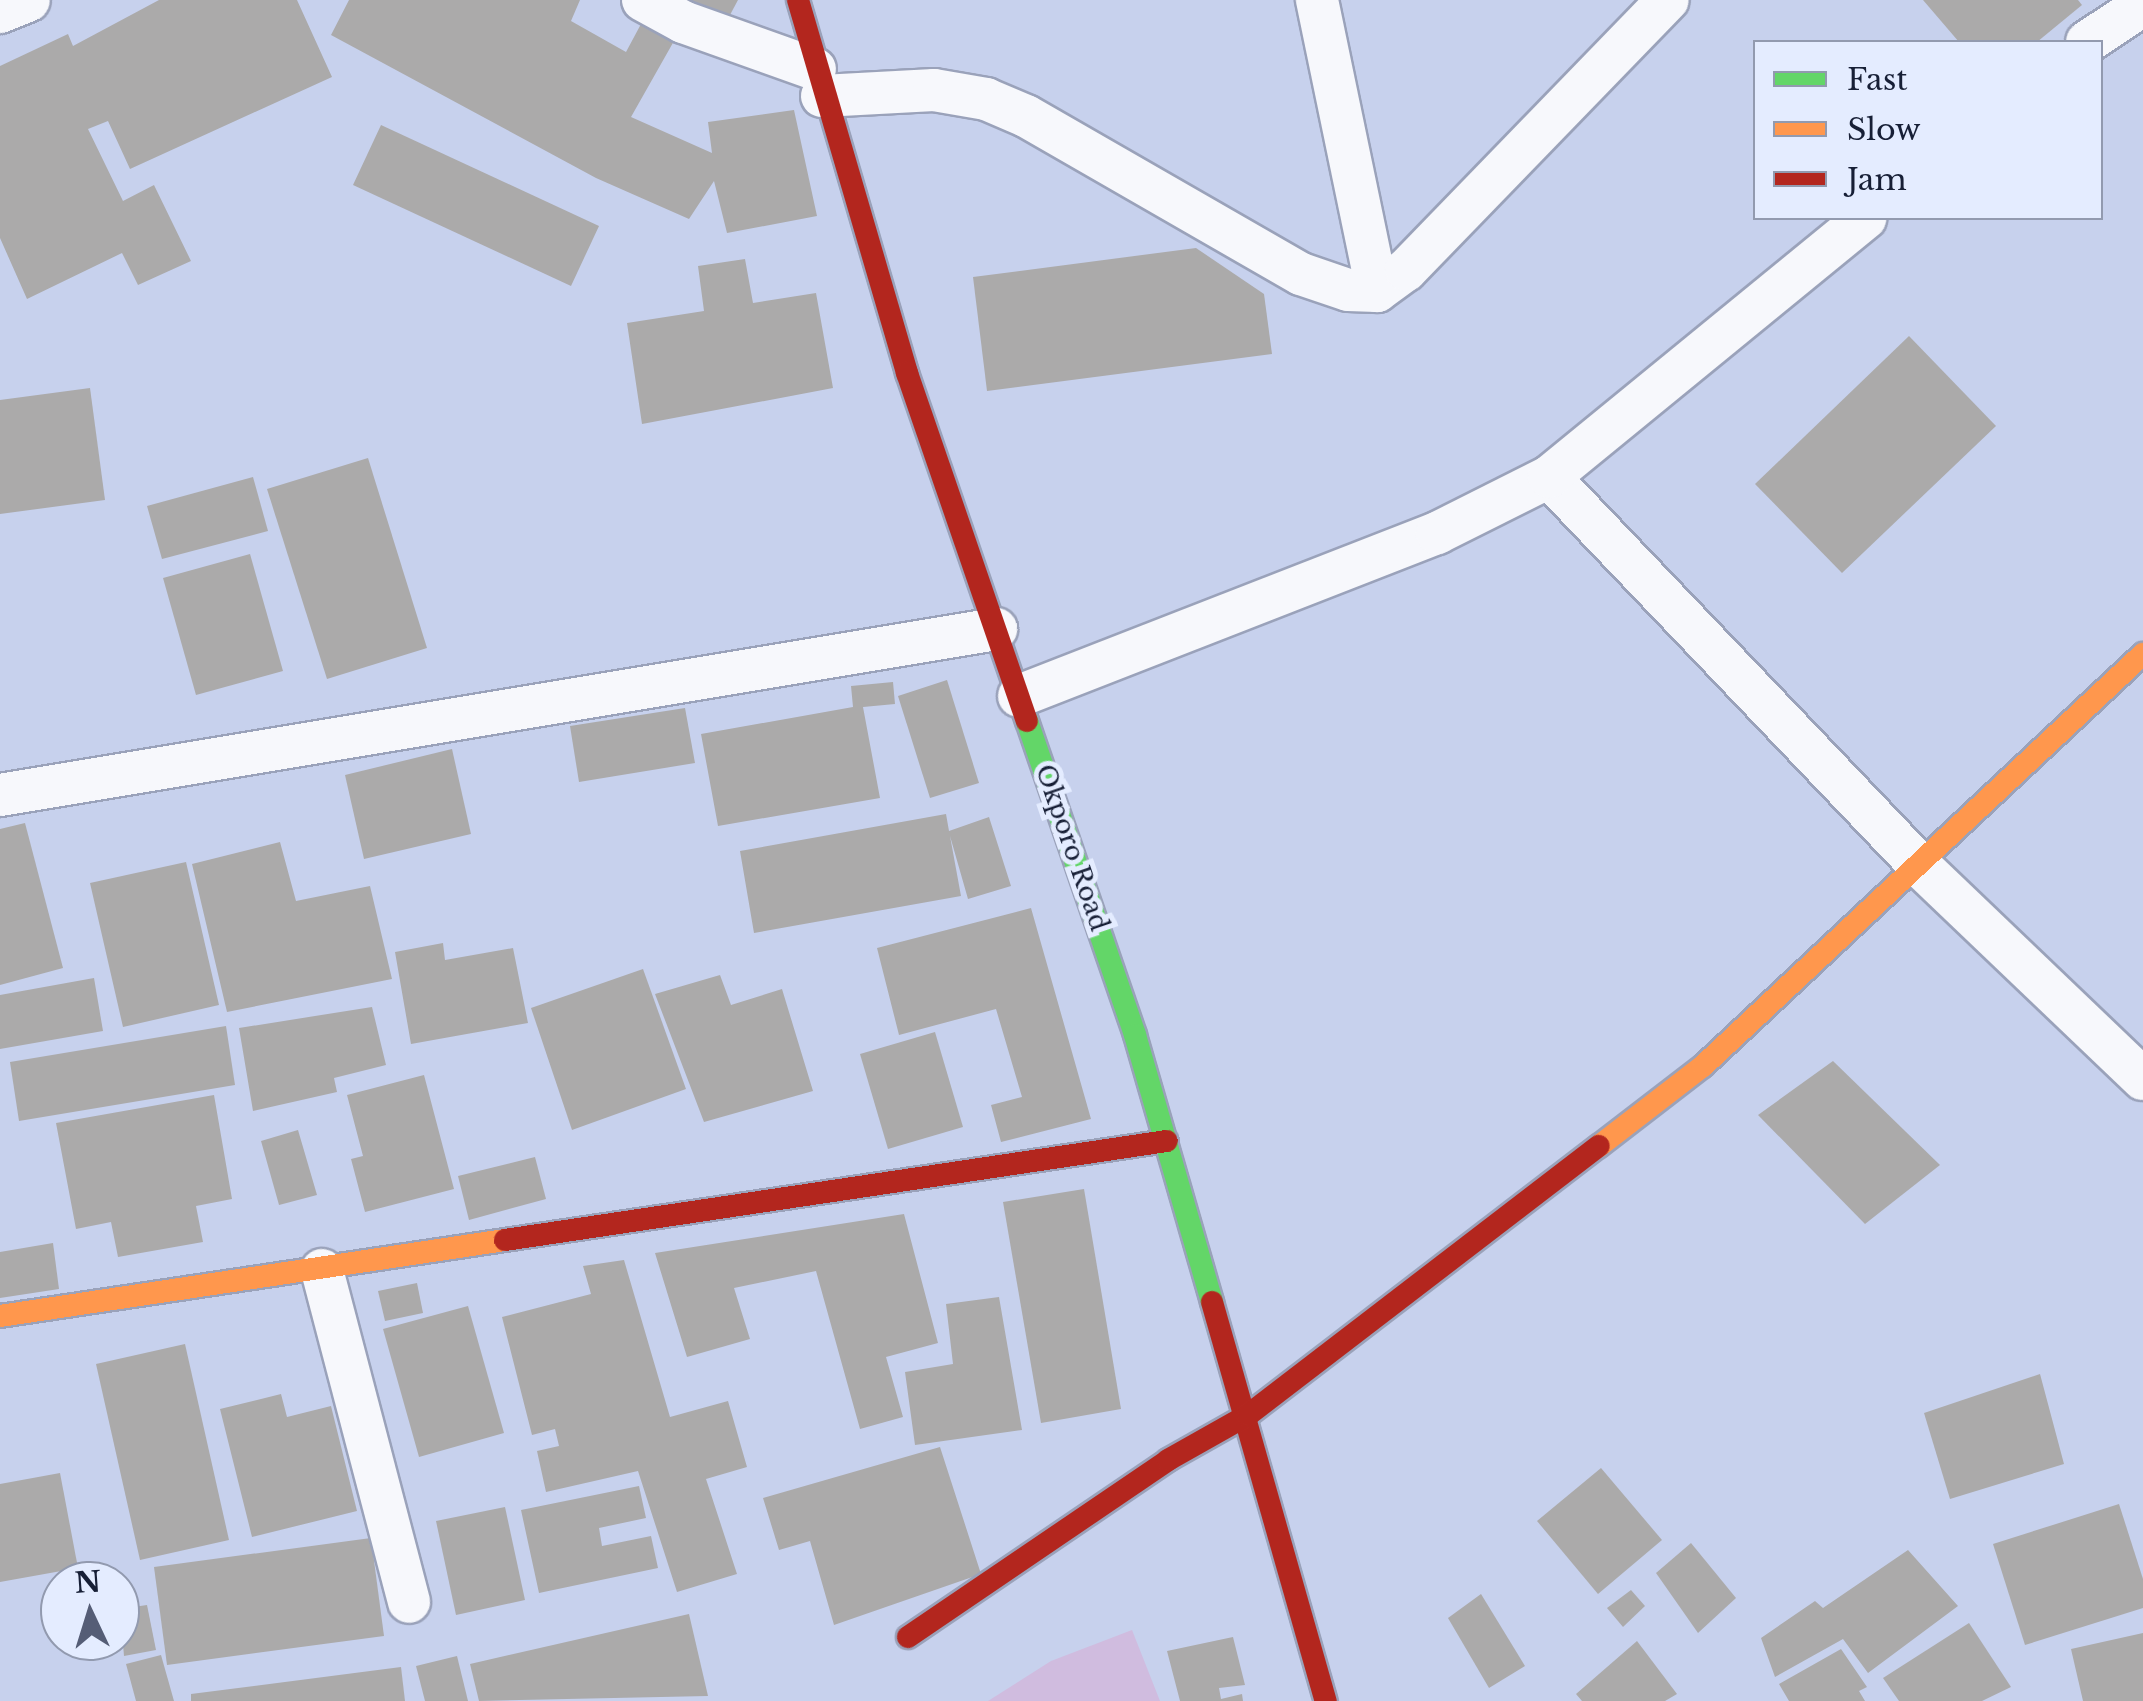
<!DOCTYPE html>
<style>
body{margin:0}
#map{position:relative;width:2143px;height:1701px;overflow:hidden;background:#c7d1ed;font-family:"Libre Baskerville",serif}
div>[style]{position:absolute}
[style*='--x']{left:calc(var(--x)*1px);top:calc(var(--y)*1px);width:calc(var(--w)*1px);rotate:calc(var(--a)*1deg)}
.green>*{inset:0;background:#d0bcdf}
.building>*{inset:0;background:#abaaaa}
.roads{filter:drop-shadow(2px 0 #9aa2ba) drop-shadow(-2px 0 #9aa2ba) drop-shadow(0 2px #9aa2ba) drop-shadow(0 -2px #9aa2ba)}
.street>*{height:42px;margin:-21px;padding:0 21px;transform-origin:21px;border-radius:21px;background:#f7f8fc}
.fast>*{height:22px;margin:-11px;padding:0 11px;transform-origin:11px;border-radius:11px;background:#63d668}
.slow>*{height:22px;margin:-11px;padding:0 11px;transform-origin:11px;border-radius:11px;background:#ff974d}
.jam>*{height:22px;margin:-11px;padding:0 11px;transform-origin:11px;border-radius:11px;background:#b3261e}
span{translate:-50% -50%;white-space:nowrap;text-align:center;line-height:1.15;-webkit-text-stroke:10px #e4ecff;paint-order:stroke}
.street-label{font-size:25px;color:#171f36}
.legend{position:absolute;left:1753px;top:40px;width:350px;height:180px;box-sizing:border-box;background:#e4ecff;border:2px solid #929aaf;margin:0;padding:12px 18px;list-style:none;font-size:30px;color:#171f36}
.legend li{display:flex;align-items:center;gap:20px;height:50px}
.legend b{width:50px;border:2px solid #929aaf}
.north{position:absolute;left:40px;top:1561px;width:100px;height:100px;box-sizing:border-box;background:#e4ecff;border:2px solid #929aaf;border-radius:50%;rotate:356deg;font-size:28px;font-weight:700;line-height:40px;text-align:center;color:#171f36}
.north::after{content:'';display:block;margin:auto;width:35px;height:45px;background:#555d76;clip-path:polygon(50% 0,100% 100%,50% 72%,0 100%)}
</style>
<div id="map">
<div class="green">
<div style="clip-path:polygon(1132px 1630px,1160px 1701px,988px 1701px,1051px 1661px)"></div>
</div>
<div class="building">
<div style="clip-path:polygon(159px 0,297px 0,332px 77px,130px 169px,108px 121px,88px 129px,123px 201px,154px 185px,191px 261px,138px 285px,122px 253px,27px 299px,0 238px,0 66px,68px 34px,73px 46px)"></div>
<div style="clip-path:polygon(349px 0,580px 0,571px 21px,626px 52px,641px 24px,674px 41px,631px 117px,712px 153px,708px 122px,794px 110px,817px 216px,727px 233px,714px 181px,689px 219px,596px 178px,331px 35px)"></div>
<div style="clip-path:polygon(673px 0,738px 0,723px 28px)"></div>
<div style="clip-path:polygon(1923px 0,2078px 0,2082px 5px,2037px 42px,1959px 42px)"></div>
<div style="clip-path:polygon(381px 125px,599px 226px,571px 286px,353px 185px)"></div>
<div style="clip-path:polygon(1196px 248px,1264px 294px,1272px 354px,987px 391px,973px 277px)"></div>
<div style="clip-path:polygon(745px 259px,753px 303px,816px 293px,833px 388px,642px 424px,627px 323px,704px 311px,698px 266px)"></div>
<div style="clip-path:polygon(1909px 336px,1996px 426px,1842px 573px,1755px 484px)"></div>
<div style="clip-path:polygon(90px 388px,105px 500px,0 514px,0 400px)"></div>
<div style="clip-path:polygon(368px 458px,427px 648px,327px 679px,267px 489px)"></div>
<div style="clip-path:polygon(253px 477px,268px 531px,162px 559px,147px 506px)"></div>
<div style="clip-path:polygon(250px 554px,283px 671px,196px 695px,163px 578px)"></div>
<div style="clip-path:polygon(947px 680px,979px 783px,930px 798px,898px 696px)"></div>
<div style="clip-path:polygon(893px 682px,895px 704px,863px 707px,880px 798px,718px 826px,701px 734px,853px 707px,851px 686px)"></div>
<div style="clip-path:polygon(685px 708px,695px 763px,579px 782px,570px 726px)"></div>
<div style="clip-path:polygon(452px 749px,471px 834px,364px 859px,345px 775px)"></div>
<div style="clip-path:polygon(946px 814px,949px 831px,989px 817px,1011px 886px,968px 899px,950px 836px,961px 896px,754px 933px,740px 851px)"></div>
<div style="clip-path:polygon(25px 823px,63px 968px,0 985px,0 829px)"></div>
<div style="clip-path:polygon(280px 842px,296px 901px,370px 886px,392px 979px,227px 1012px,192px 864px)"></div>
<div style="clip-path:polygon(186px 862px,219px 1005px,123px 1027px,90px 883px)"></div>
<div style="clip-path:polygon(1031px 908px,1091px 1119px,1001px 1142px,991px 1105px,1022px 1097px,996px 1009px,899px 1035px,877px 948px)"></div>
<div style="clip-path:polygon(443px 943px,445px 960px,513px 948px,528px 1023px,411px 1044px,395px 952px)"></div>
<div style="clip-path:polygon(643px 969px,686px 1089px,572px 1130px,531px 1008px)"></div>
<div style="clip-path:polygon(720px 975px,731px 1005px,782px 989px,813px 1091px,704px 1122px,655px 994px)"></div>
<div style="clip-path:polygon(94px 978px,103px 1031px,0 1049px,0 995px)"></div>
<div style="clip-path:polygon(372px 1007px,386px 1065px,334px 1078px,337px 1092px,253px 1111px,239px 1028px)"></div>
<div style="clip-path:polygon(226px 1026px,235px 1085px,19px 1121px,10px 1062px)"></div>
<div style="clip-path:polygon(935px 1032px,963px 1127px,888px 1149px,860px 1054px)"></div>
<div style="clip-path:polygon(1833px 1061px,1940px 1165px,1865px 1224px,1758px 1115px)"></div>
<div style="clip-path:polygon(424px 1075px,454px 1189px,365px 1212px,351px 1159px,363px 1156px,347px 1095px)"></div>
<div style="clip-path:polygon(214px 1095px,232px 1199px,196px 1206px,203px 1242px,118px 1257px,111px 1222px,76px 1229px,56px 1123px)"></div>
<div style="clip-path:polygon(298px 1130px,317px 1195px,279px 1205px,261px 1141px)"></div>
<div style="clip-path:polygon(535px 1157px,546px 1199px,469px 1220px,458px 1176px)"></div>
<div style="clip-path:polygon(1084px 1189px,1121px 1409px,1041px 1423px,1003px 1202px)"></div>
<div style="clip-path:polygon(904px 1214px,938px 1343px,886px 1357px,903px 1417px,860px 1429px,816px 1271px,734px 1288px,750px 1339px,687px 1357px,655px 1253px)"></div>
<div style="clip-path:polygon(53px 1243px,59px 1289px,0 1298px,0 1252px)"></div>
<div style="clip-path:polygon(624px 1260px,670px 1417px,728px 1401px,747px 1467px,706px 1479px,737px 1574px,677px 1592px,638px 1471px,546px 1492px,537px 1451px,559px 1446px,555px 1429px,532px 1435px,502px 1317px,591px 1294px,583px 1266px)"></div>
<div style="clip-path:polygon(417px 1283px,423px 1313px,385px 1321px,378px 1291px)"></div>
<div style="clip-path:polygon(999px 1297px,1022px 1430px,915px 1445px,905px 1372px,953px 1364px,946px 1304px)"></div>
<div style="clip-path:polygon(468px 1306px,504px 1433px,419px 1457px,383px 1329px)"></div>
<div style="clip-path:polygon(185px 1344px,229px 1540px,140px 1560px,96px 1364px)"></div>
<div style="clip-path:polygon(2040px 1374px,2064px 1464px,1950px 1499px,1924px 1413px)"></div>
<div style="clip-path:polygon(281px 1394px,287px 1417px,331px 1406px,357px 1511px,252px 1537px,220px 1409px)"></div>
<div style="clip-path:polygon(940px 1447px,981px 1574px,834px 1625px,810px 1541px,779px 1550px,763px 1498px)"></div>
<div style="clip-path:polygon(1601px 1468px,1662px 1540px,1598px 1594px,1537px 1521px)"></div>
<div style="clip-path:polygon(60px 1473px,78px 1568px,0 1582px,0 1484px)"></div>
<div style="clip-path:polygon(639px 1486px,646px 1518px,599px 1528px,602px 1546px,651px 1536px,658px 1568px,539px 1593px,521px 1510px)"></div>
<div style="clip-path:polygon(2119px 1504px,2143px 1579px,2143px 1608px,2025px 1645px,1993px 1544px)"></div>
<div style="clip-path:polygon(505px 1507px,525px 1600px,456px 1615px,436px 1521px)"></div>
<div style="clip-path:polygon(371px 1538px,384px 1636px,167px 1665px,154px 1567px)"></div>
<div style="clip-path:polygon(1691px 1543px,1736px 1598px,1698px 1633px,1656px 1573px)"></div>
<div style="clip-path:polygon(1908px 1550px,1958px 1606px,1868px 1673px,1843px 1639px,1775px 1677px,1761px 1638px,1815px 1601px,1823px 1608px)"></div>
<div style="clip-path:polygon(1631px 1590px,1645px 1606px,1623px 1627px,1607px 1608px)"></div>
<div style="clip-path:polygon(1481px 1594px,1525px 1666px,1489px 1688px,1448px 1618px)"></div>
<div style="clip-path:polygon(147px 1605px,156px 1650px,124px 1656px,120px 1609px)"></div>
<div style="clip-path:polygon(689px 1614px,708px 1696px,479px 1701px,470px 1664px)"></div>
<div style="clip-path:polygon(1969px 1623px,2011px 1687px,1982px 1701px,1899px 1701px,1883px 1678px)"></div>
<div style="clip-path:polygon(2143px 1633px,2143px 1701px,2083px 1701px,2071px 1649px)"></div>
<div style="clip-path:polygon(1233px 1637px,1245px 1685px,1219px 1688px,1221px 1699px,1242px 1694px,1243px 1701px,1180px 1701px,1167px 1651px)"></div>
<div style="clip-path:polygon(1637px 1641px,1677px 1694px,1665px 1701px,1582px 1701px,1576px 1694px)"></div>
<div style="clip-path:polygon(1841px 1649px,1867px 1687px,1859px 1691px,1865px 1701px,1789px 1701px,1779px 1684px)"></div>
<div style="clip-path:polygon(161px 1655px,174px 1701px,136px 1701px,126px 1664px)"></div>
<div style="clip-path:polygon(457px 1656px,468px 1701px,425px 1701px,416px 1666px)"></div>
<div style="clip-path:polygon(401px 1667px,405px 1701px,191px 1701px,191px 1694px)"></div>
</div>
<div class="roads">
<div class="street">
<div style="--x:643;--y:0;--w:46;--a:28.8"></div>
<div style="--x:683;--y:22;--w:140;--a:19.6"></div>
<div style="--x:1317;--y:0;--w:297;--a:78.3"></div>
<div style="--x:0;--y:12;--w:31;--a:-22"></div>
<div style="--x:2087;--y:42;--w:67;--a:-33.5"></div>
<div style="--x:822;--y:96;--w:112;--a:-3.1"></div>
<div style="--x:934;--y:90;--w:53;--a:9.8"></div>
<div style="--x:986;--y:99;--w:43;--a:23"></div>
<div style="--x:1026;--y:116;--w:317;--a:29.9"></div>
<div style="--x:1301;--y:274;--w:50;--a:18.8"></div>
<div style="--x:1348;--y:290;--w:29;--a:2"></div>
<div style="--x:1377;--y:291;--w:36;--a:-36"></div>
<div style="--x:1406;--y:270;--w:376;--a:-45.9"></div>
<div style="--x:1549;--y:477;--w:539;--a:46.35"></div>
<div style="--x:1921;--y:867;--w:307;--a:43.7"></div>
<div style="--x:1019;--y:696;--w:449;--a:-21.3"></div>
<div style="--x:1437;--y:533;--w:125;--a:-26.6"></div>
<div style="--x:1549;--y:477;--w:409;--a:-39.3"></div>
<div style="--x:0;--y:795;--w:1010;--a:-9.46"></div>
<div style="--x:322;--y:1270;--w:343;--a:75.3"></div>
</div>
<div class="fast">
<div style="--x:1027;--y:721;--w:332;--a:71"></div>
<div style="--x:1135;--y:1035;--w:278;--a:73.9"></div>
</div>
<div class="slow">
<div style="--x:1599;--y:1146;--w:131;--a:-37.6"></div>
<div style="--x:1703;--y:1066;--w:603;--a:-43.12"></div>
<div style="--x:0;--y:1316;--w:511;--a:-8.56"></div>
</div>
<div class="jam">
<div style="--x:798;--y:0;--w:389;--a:73.7"></div>
<div style="--x:907;--y:373;--w:368;--a:71"></div>
<div style="--x:505;--y:1240;--w:669;--a:-8.51"></div>
<div style="--x:1212;--y:1302;--w:415;--a:74.1"></div>
<div style="--x:908;--y:1637;--w:315;--a:-34.2"></div>
<div style="--x:1168;--y:1460;--w:92;--a:-29.4"></div>
<div style="--x:1248;--y:1415;--w:442;--a:-37.5"></div>
</div>
</div>
<div class="street-label">
<span style="left:1071px;top:848px;rotate:71deg">Okporo Road</span>
</div>
<ul class="legend">
<li><b style="height:12px;background:#63d668"></b>Fast</li>
<li><b style="height:12px;background:#ff974d"></b>Slow</li>
<li><b style="height:12px;background:#b3261e"></b>Jam</li>
</ul>
<div class="north">N</div>
</div>
